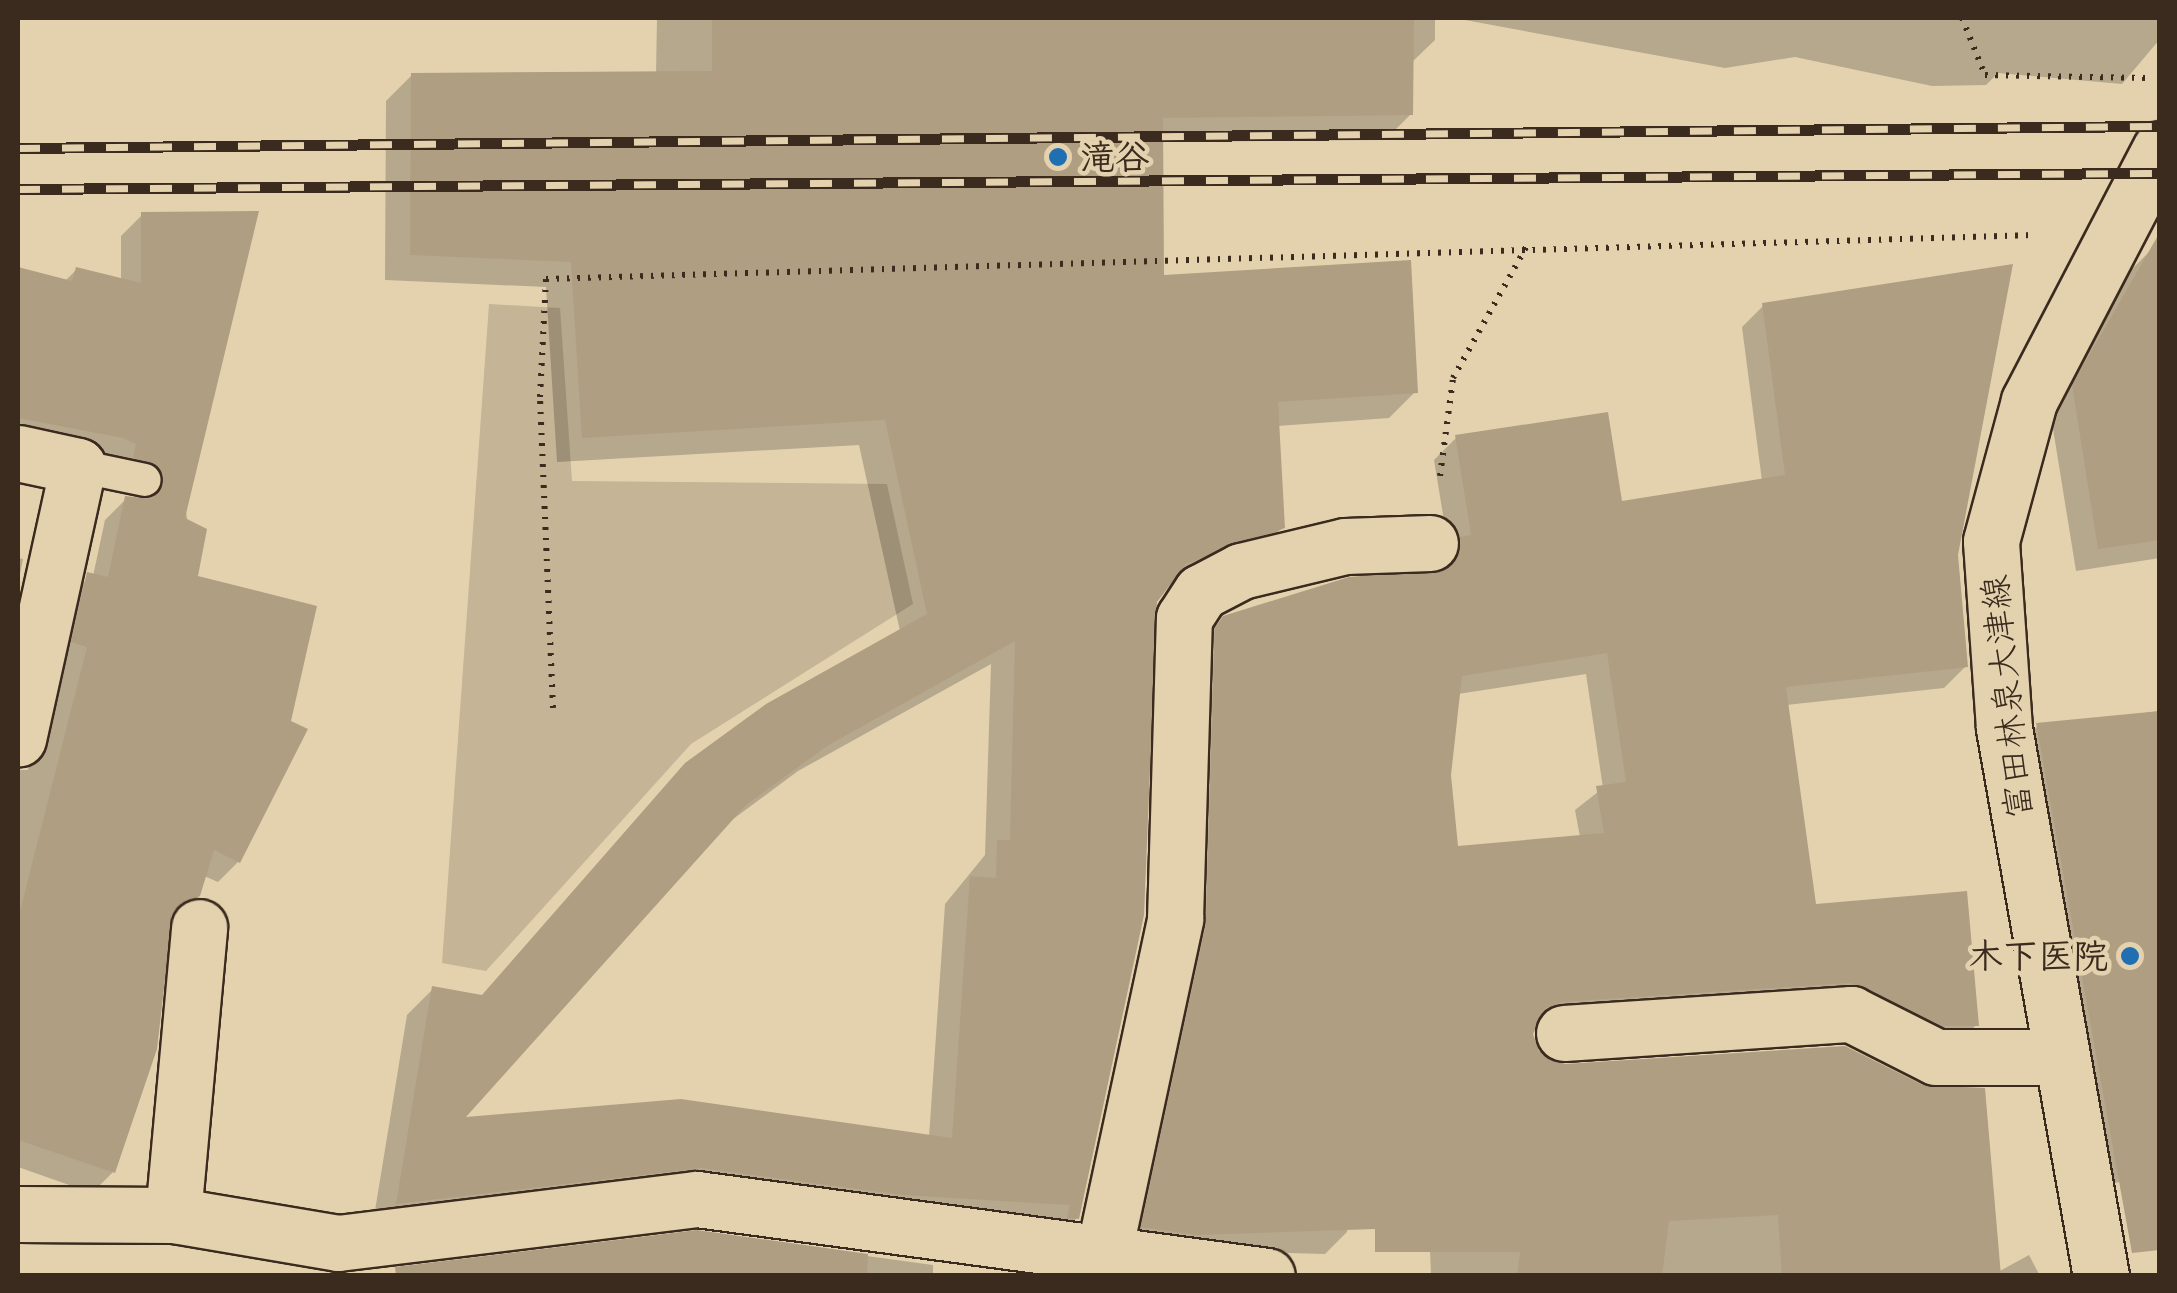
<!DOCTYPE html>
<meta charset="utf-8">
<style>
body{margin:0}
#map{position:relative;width:2177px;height:1293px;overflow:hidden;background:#e4d2af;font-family:"Patrick Hand","Klee One",sans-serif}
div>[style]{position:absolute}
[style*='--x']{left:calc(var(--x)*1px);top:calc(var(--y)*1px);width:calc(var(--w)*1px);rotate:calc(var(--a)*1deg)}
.green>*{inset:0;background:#c5b495}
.shadow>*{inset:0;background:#0003}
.building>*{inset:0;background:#b09e82}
.path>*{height:6px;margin-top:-3px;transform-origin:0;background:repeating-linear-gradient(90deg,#3b2a1e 0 2.5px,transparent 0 10.5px)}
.roads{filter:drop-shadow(2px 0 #3b2a1e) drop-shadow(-2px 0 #3b2a1e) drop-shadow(0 2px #3b2a1e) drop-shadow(0 -2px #3b2a1e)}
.lane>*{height:32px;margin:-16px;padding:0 16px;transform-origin:16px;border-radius:16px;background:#e4d2af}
.street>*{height:55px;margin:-27.5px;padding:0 27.5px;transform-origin:27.5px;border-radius:27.5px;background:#e4d2af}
.primary>*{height:55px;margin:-27.5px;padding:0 27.5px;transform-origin:27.5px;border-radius:27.5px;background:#e4d2af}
.rail>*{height:11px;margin-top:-5.5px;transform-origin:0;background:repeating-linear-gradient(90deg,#e4d2af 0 22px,#3b2a1e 0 44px);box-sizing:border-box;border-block:2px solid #3b2a1e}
.dots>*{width:28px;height:28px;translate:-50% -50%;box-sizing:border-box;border:5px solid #e4d2af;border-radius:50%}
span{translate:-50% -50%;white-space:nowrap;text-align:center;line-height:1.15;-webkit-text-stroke:9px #e4d2af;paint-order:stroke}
.poi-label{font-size:35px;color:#3b2a1e;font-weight:700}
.left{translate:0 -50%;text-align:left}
.right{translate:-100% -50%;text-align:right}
.street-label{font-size:35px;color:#3b2a1e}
.frame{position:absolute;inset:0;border:20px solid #3b2a1e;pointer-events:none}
</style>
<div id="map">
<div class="green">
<div style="clip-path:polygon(489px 304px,560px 308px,572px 481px,887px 484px,913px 604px,691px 744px,486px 971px,442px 963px)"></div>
</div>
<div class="shadow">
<div style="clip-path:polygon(evenodd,657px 18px,1435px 18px,1435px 40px,1411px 63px,1411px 114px,1385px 140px,1161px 142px,1161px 277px,1415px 392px,1389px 418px,1277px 426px,1283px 527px,1256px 553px,1166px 586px,1155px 601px,1077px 1218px,1051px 1244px,666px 1193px,372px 1229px,407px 1015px,433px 989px,480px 998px,660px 793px,900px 631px,859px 445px,557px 462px,546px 287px,385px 280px,386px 101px,412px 75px,656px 74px,657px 18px,991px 664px,985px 855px,945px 904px,929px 1137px,460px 1120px,725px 825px,798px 771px,991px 664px)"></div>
<div style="clip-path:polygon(1454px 18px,2160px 18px,2160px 39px,2122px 84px,1998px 73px,1986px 85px,1932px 86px,1795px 57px,1725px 68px)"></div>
<div style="clip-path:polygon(142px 215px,238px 862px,218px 882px,204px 876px,198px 895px,169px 920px,113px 1172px,92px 1193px,18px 1167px,18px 770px,28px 770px,66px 596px,93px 576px,105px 520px,126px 499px,143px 501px,139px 486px,18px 444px,18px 269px,64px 282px,76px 270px,121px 281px,121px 236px)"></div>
<div style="clip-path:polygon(2153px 248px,2160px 558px,2076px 571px,2050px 410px,2130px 271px)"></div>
<div style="clip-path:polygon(evenodd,1764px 305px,1955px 555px,1966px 666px,1944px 688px,1786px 705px,1814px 906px,1976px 1025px,1955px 1047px,1826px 1004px,1538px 1023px,1530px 1034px,1537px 1053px,1998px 1272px,2029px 1255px,2040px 1276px,1431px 1276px,1418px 931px,1396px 929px,1347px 1232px,1325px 1254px,1121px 1248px,1201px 641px,1224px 618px,1434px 572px,1449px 551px,1434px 460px,1456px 438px,1620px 504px,1762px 481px,1742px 327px,1764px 305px,1586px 674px,1603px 788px,1575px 810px,1580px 837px,1456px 849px,1449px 775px,1458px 694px,1586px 674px)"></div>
<div style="clip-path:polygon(18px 558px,23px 559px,18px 584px)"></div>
<div style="clip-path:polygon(2160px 711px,2160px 1173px,2093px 1188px,2016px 747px,2038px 726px)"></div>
<div style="clip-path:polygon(697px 1233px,933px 1265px,933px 1276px,391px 1276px)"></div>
</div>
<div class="building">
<div style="clip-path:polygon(evenodd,712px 18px,1414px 18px,1413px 115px,1163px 118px,1164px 275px,1411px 260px,1418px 393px,1278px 402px,1285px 528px,1186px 564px,1157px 602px,1144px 915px,1079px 1219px,1067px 1218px,1070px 1205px,903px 1195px,701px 1168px,396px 1204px,432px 986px,482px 995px,685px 763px,766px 704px,927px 614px,885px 420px,582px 438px,571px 262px,410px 255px,411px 73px,712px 71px,712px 18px,1015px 641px,1010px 840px,997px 840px,996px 878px,970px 876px,952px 1138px,681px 1099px,466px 1117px,746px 805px,827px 746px,1015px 641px)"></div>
<div style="clip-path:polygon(259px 211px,185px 518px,207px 529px,198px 576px,317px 606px,291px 721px,308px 729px,240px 863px,214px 850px,200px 896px,173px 910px,157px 1049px,115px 1173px,18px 1140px,18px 919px,87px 647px,71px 642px,87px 572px,108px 577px,125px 496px,152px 499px,164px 475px,133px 457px,136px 444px,123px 438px,18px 418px,18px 267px,72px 281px,76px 267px,141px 283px,141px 212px)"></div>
<div style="clip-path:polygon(2160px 232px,2160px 540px,2098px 549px,2072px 385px)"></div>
<div style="clip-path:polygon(evenodd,2013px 264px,1958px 555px,1968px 667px,1786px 687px,1816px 904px,1967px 891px,1979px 1026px,1943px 1026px,1849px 983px,1562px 1002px,1546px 1008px,1533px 1034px,1539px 1051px,1565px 1064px,1845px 1046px,1923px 1085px,1985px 1088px,2001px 1276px,1782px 1276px,1778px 1215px,1669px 1221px,1662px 1276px,1517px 1276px,1520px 1252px,1375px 1252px,1375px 1229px,1197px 1235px,1141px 1227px,1206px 925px,1215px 628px,1223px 616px,1349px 577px,1447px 569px,1460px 537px,1471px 535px,1455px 435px,1608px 412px,1622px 501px,1785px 475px,1762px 303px,2013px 264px,1607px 653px,1626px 782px,1596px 786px,1604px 833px,1458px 846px,1451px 775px,1462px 676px,1607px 653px)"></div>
<div style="clip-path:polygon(2160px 711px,2160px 1250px,2132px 1253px,2036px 723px)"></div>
<div style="clip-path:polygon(697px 1230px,868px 1254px,867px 1276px,396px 1276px,395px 1267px)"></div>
</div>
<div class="path">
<div style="--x:1962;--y:18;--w:61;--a:68"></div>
<div style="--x:1985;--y:75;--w:162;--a:1.1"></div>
<div style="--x:1440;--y:476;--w:99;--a:-82.4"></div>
<div style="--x:1453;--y:378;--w:154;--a:-60.8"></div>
<div style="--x:553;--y:708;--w:311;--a:-92.4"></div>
<div style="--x:540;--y:397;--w:118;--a:-87.1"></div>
<div style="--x:546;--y:279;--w:1490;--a:-1.69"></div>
</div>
<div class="roads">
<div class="lane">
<div style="--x:78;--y:466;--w:68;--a:11.8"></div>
</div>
<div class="street">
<div style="--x:18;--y:453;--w:61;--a:12.2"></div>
<div style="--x:78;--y:466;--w:279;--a:102.4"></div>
<div style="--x:1564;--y:1033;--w:288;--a:-3.8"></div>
<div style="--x:1851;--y:1014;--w:95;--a:26.8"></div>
<div style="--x:1936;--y:1057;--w:123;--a:0"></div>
<div style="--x:18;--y:1214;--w:155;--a:0.4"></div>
<div style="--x:173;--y:1215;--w:167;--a:9.6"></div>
<div style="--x:338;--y:1243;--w:362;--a:-7"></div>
<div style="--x:697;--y:1199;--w:575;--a:7.69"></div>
<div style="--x:173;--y:1215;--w:289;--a:-84.8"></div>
<div style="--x:1103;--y:1256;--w:345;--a:-77.9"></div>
<div style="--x:1175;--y:919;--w:301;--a:-88.3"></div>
<div style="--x:1184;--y:618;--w:31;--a:-57"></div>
<div style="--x:1201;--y:592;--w:45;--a:-27.7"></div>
<div style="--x:1241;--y:571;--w:107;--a:-13.5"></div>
<div style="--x:1345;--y:546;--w:85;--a:-2"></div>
</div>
<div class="primary">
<div style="--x:2101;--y:1276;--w:557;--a:-100.04"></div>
<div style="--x:2004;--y:728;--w:187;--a:-94"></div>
<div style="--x:1991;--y:541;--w:145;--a:-74.8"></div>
<div style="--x:2029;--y:401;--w:284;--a:-62.5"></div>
</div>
</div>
<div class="rail">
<div style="--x:18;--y:148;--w:2142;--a:-0.59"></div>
<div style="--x:18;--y:189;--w:2142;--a:-0.43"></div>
</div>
<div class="dots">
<div style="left:1058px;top:157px;background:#1f6fb2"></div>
<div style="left:2130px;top:956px;background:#1f6fb2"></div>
</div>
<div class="poi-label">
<span class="left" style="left:1080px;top:157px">滝谷</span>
<span class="right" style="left:2108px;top:956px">木下医院</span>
</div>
<div class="street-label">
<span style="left:2007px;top:697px;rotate:-96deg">富田林泉大津線</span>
</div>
<div class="frame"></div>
</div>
